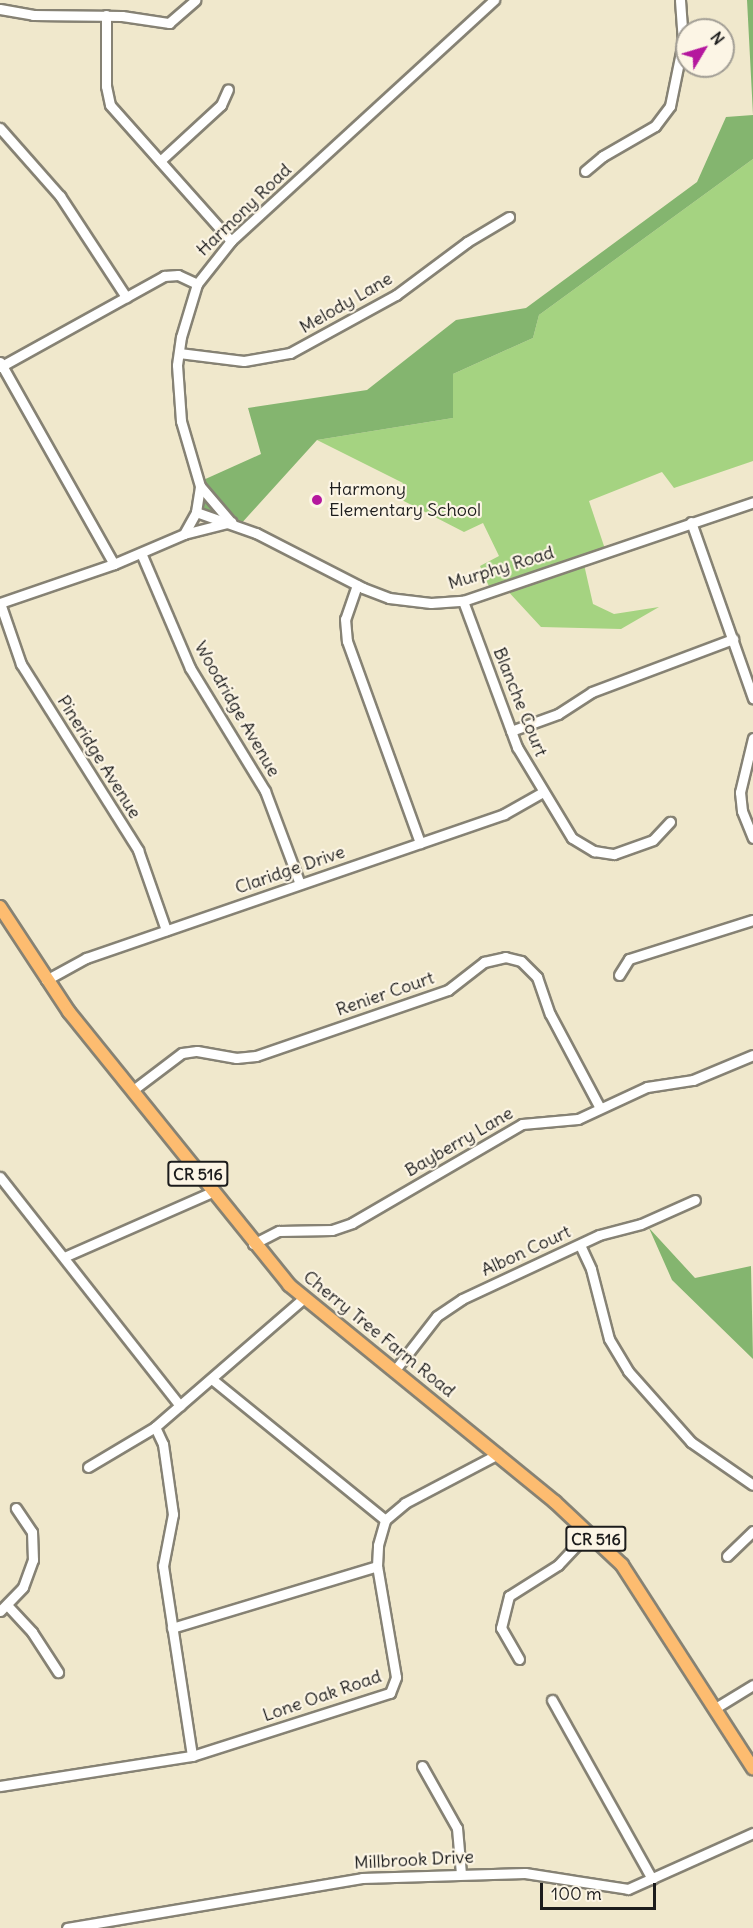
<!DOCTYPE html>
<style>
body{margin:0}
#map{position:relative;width:753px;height:1928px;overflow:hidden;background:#f0e8cc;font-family:Delius,sans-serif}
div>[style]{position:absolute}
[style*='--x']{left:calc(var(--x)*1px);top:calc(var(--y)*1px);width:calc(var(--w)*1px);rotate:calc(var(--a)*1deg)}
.green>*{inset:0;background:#a5d381}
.forest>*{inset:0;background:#84b56f}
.roads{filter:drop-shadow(2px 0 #868274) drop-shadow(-2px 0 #868274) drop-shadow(0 2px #868274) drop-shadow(0 -2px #868274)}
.minor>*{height:9px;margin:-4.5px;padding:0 4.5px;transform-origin:4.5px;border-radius:4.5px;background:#fff}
.major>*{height:12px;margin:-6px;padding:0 6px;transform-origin:6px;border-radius:6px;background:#fdbc70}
.dots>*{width:16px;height:16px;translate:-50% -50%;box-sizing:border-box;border:3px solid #fcf5e5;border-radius:50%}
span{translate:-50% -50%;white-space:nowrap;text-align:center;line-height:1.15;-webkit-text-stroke:4.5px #fcf5e5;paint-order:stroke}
.shield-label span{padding:2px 4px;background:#fcf5e5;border:2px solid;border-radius:4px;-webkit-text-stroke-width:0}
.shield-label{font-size:16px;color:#1c1c1c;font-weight:700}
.street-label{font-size:18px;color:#1c1c1c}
.poi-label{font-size:18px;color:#1c1c1c}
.left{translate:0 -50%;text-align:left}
.north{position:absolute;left:675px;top:18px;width:60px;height:60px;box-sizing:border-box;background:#fcf5e5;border:2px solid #a29e95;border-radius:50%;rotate:52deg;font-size:16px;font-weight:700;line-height:24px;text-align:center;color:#1c1c1c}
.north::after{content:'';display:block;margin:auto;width:21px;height:27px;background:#b5179e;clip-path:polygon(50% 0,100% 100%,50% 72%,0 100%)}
.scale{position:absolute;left:540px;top:1883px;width:116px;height:27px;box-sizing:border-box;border:3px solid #1c1c1c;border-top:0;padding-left:8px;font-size:18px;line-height:21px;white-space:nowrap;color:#1c1c1c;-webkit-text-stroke:4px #fcf5e5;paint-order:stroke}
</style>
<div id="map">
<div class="green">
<div style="clip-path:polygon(753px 159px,753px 461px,674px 488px,662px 472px,589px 501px,606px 552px,583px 560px,593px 604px,614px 614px,659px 607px,621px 629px,541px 627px,504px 587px,491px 591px,480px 566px,499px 556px,483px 523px,464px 532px,396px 497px,403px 483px,317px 440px,453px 418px,453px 374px,533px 338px,539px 315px)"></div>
</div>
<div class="forest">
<div style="clip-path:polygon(747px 0,753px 0,753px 159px,539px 315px,533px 338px,453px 374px,453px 418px,317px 440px,239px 526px,198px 513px,201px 481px,261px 454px,248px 408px,367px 390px,456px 320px,526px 308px,697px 182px,726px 117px,753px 115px)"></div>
<div style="clip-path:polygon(649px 1228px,695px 1278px,751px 1266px,753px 1359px,672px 1280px)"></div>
</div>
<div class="roads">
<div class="minor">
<div style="--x:0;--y:9;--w:34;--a:10"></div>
<div style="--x:33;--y:15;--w:89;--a:0.6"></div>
<div style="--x:122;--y:16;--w:48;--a:8.5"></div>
<div style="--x:169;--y:23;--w:35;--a:-41"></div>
<div style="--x:106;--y:15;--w:71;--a:90"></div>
<div style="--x:106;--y:86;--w:19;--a:78"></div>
<div style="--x:110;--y:105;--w:182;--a:48.3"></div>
<div style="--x:0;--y:128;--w:91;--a:48.6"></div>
<div style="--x:60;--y:196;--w:121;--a:56.8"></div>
<div style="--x:160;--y:161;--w:83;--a:-42.6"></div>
<div style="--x:221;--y:105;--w:17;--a:-66"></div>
<div style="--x:585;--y:171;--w:23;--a:-40"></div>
<div style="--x:603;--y:156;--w:60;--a:-30"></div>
<div style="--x:655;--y:126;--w:25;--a:-53"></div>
<div style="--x:670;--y:106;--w:65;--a:-78.5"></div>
<div style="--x:683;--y:42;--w:42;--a:-94.1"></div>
<div style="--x:179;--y:353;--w:65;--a:7"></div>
<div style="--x:244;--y:361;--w:47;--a:-9.9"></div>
<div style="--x:290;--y:353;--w:121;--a:-28.7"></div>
<div style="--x:396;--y:295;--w:89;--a:-36.7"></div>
<div style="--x:467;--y:242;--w:49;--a:-30.8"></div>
<div style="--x:0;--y:362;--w:232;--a:60.6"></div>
<div style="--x:0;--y:367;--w:188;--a:-29"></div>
<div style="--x:164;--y:276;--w:14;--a:-4"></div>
<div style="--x:178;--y:275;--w:21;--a:25"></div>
<div style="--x:200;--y:486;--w:45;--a:49.5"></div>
<div style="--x:196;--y:512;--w:64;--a:19.3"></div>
<div style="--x:256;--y:533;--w:120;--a:27.2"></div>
<div style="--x:363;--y:588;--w:28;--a:21"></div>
<div style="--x:389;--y:598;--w:42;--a:6.8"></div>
<div style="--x:431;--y:603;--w:32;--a:-4"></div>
<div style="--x:463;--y:601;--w:306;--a:-18.8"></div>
<div style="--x:691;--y:522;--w:187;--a:70.6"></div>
<div style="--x:184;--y:534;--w:25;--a:-61"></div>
<div style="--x:196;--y:512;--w:26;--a:-81"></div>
<div style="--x:200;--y:486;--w:68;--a:-106.3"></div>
<div style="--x:181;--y:421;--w:56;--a:-94.1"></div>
<div style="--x:177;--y:365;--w:28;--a:-82"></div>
<div style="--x:181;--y:337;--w:55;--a:-73.2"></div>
<div style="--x:197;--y:284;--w:55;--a:-51.7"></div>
<div style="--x:231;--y:241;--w:357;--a:-42.5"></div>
<div style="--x:141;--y:553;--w:125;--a:66.9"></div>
<div style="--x:190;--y:668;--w:144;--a:58.6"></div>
<div style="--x:265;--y:791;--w:99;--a:69.4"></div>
<div style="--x:357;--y:585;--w:36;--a:109"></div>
<div style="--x:345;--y:619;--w:22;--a:85"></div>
<div style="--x:347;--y:641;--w:215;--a:70.1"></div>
<div style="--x:463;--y:601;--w:156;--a:69.7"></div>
<div style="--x:517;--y:747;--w:106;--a:58.9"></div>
<div style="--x:572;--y:838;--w:26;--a:31"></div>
<div style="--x:594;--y:851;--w:20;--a:9"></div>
<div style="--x:614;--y:854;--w:41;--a:-19.7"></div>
<div style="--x:653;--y:840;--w:25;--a:-47"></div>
<div style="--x:0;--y:603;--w:65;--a:71"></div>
<div style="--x:21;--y:664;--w:220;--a:57.8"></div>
<div style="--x:138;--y:850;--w:85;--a:70.7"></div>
<div style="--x:0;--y:603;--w:120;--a:-18.9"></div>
<div style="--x:114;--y:564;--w:76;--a:-23.2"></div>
<div style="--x:184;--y:534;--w:49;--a:-14.3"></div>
<div style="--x:511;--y:731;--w:50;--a:-19.9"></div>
<div style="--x:558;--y:714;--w:40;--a:-32.9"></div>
<div style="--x:592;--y:692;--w:151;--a:-20.6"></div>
<div style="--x:753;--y:738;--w:56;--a:103.5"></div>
<div style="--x:740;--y:792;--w:19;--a:84"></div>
<div style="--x:742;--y:811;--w:29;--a:68"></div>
<div style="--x:619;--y:975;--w:19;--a:-58"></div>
<div style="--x:629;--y:959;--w:130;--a:-17.5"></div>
<div style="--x:46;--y:980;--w:46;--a:-28.8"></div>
<div style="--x:86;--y:958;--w:442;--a:-19"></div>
<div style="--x:504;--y:814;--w:45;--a:-29.4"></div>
<div style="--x:133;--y:1090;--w:61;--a:-37.1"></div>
<div style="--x:182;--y:1053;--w:15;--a:-8"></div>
<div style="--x:197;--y:1051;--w:40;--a:10"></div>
<div style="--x:236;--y:1058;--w:20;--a:-6"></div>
<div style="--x:256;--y:1056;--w:203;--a:-19"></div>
<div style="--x:448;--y:990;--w:46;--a:-37.9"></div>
<div style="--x:484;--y:962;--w:22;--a:-13"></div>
<div style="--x:505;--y:957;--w:16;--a:14"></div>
<div style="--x:521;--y:961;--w:23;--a:45"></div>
<div style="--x:537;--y:977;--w:39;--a:71"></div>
<div style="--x:550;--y:1014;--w:106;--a:62"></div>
<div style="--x:0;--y:1177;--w:291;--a:51.8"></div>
<div style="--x:253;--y:1244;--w:29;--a:-27"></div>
<div style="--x:279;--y:1231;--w:53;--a:-1.1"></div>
<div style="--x:332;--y:1230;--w:21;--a:-19"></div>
<div style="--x:352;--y:1223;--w:197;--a:-30.2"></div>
<div style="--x:522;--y:1124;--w:56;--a:-5.1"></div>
<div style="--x:578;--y:1119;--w:76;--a:-24.9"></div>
<div style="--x:647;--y:1087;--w:47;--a:-8.7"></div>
<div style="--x:693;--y:1080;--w:65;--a:-22.6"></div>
<div style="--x:580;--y:1245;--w:26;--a:65"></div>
<div style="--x:591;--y:1269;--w:72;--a:75.6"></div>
<div style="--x:609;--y:1339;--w:37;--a:59"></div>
<div style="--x:628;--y:1371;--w:95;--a:48.4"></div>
<div style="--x:691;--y:1442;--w:75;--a:34.7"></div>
<div style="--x:64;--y:1257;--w:162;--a:-23.7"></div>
<div style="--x:395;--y:1370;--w:68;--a:-52.1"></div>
<div style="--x:437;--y:1316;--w:30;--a:-34"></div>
<div style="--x:462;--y:1299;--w:151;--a:-25"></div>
<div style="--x:599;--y:1235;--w:43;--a:-14.7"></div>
<div style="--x:641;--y:1224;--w:59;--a:-24"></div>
<div style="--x:213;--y:1380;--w:222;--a:39.1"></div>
<div style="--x:155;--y:1427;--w:19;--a:65"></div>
<div style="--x:163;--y:1444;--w:71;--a:81.9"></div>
<div style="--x:173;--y:1514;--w:53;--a:100.9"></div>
<div style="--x:163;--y:1566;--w:192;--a:81.3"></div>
<div style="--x:88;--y:1467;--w:78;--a:-30.8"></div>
<div style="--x:155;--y:1427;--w:197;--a:-40.9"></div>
<div style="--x:727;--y:1556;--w:36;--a:-44"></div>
<div style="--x:7;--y:1605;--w:37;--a:47"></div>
<div style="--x:32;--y:1632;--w:48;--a:57"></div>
<div style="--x:0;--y:1611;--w:33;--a:-46"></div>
<div style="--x:23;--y:1587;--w:29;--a:-70"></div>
<div style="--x:33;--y:1560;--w:28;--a:-92"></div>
<div style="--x:32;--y:1532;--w:29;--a:-124"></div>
<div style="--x:172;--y:1628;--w:214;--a:-16.8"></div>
<div style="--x:519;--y:1659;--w:36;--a:-120"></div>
<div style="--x:501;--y:1628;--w:33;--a:-76"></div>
<div style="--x:509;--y:1596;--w:58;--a:-32.3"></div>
<div style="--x:558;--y:1565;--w:45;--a:-46.8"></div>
<div style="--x:552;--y:1700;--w:205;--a:60.8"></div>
<div style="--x:717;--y:1707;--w:42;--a:-31.4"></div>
<div style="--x:422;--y:1766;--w:71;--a:60.6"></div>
<div style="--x:457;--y:1828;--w:46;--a:85"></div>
<div style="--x:0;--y:1786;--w:194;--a:-8.9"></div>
<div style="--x:192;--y:1756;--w:208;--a:-17.7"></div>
<div style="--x:390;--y:1693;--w:17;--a:-69"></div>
<div style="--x:396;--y:1677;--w:113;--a:-99.7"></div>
<div style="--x:377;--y:1566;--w:21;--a:-87"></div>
<div style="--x:378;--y:1545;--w:26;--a:-74"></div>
<div style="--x:385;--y:1520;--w:26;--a:-40"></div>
<div style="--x:405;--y:1503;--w:105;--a:-27.8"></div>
<div style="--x:67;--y:1928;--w:299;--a:-9.6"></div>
<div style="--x:362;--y:1878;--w:163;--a:-1.8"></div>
<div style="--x:525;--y:1873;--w:104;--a:8.8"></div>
<div style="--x:628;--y:1889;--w:137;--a:-24.1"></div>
</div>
<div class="major">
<div style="--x:0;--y:907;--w:126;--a:56.7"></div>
<div style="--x:69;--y:1012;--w:351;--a:51.1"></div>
<div style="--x:289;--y:1285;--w:343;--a:39.2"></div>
<div style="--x:555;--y:1502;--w:92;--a:43.2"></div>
<div style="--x:622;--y:1565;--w:242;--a:57.2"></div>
</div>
</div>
<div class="dots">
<div style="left:317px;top:500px;background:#b5179e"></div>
</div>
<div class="shield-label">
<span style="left:198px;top:1174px">CR 516</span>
<span style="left:596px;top:1539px">CR 516</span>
</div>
<div class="street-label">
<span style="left:244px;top:210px;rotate:-44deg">Harmony Road</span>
<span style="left:346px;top:303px;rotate:-30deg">Melody Lane</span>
<span style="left:501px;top:568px;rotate:-17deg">Murphy Road</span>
<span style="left:520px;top:702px;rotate:68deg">Blanche Court</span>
<span style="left:237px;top:709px;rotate:60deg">Woodridge Avenue</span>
<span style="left:99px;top:757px;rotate:58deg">Pineridge Avenue</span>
<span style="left:290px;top:870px;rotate:-19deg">Claridge Drive</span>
<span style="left:385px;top:994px;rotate:-19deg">Renier Court</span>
<span style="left:459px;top:1142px;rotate:-30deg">Bayberry Lane</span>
<span style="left:526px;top:1251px;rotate:-25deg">Albon Court</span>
<span style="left:379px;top:1334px;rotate:39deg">Cherry Tree Farm Road</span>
<span style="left:322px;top:1696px;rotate:-19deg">Lone Oak Road</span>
<span style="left:414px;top:1860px;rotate:-3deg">Millbrook Drive</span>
</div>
<div class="poi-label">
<span class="left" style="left:329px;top:500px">Harmony<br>Elementary School</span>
</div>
<div class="north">N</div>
<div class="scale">100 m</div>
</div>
